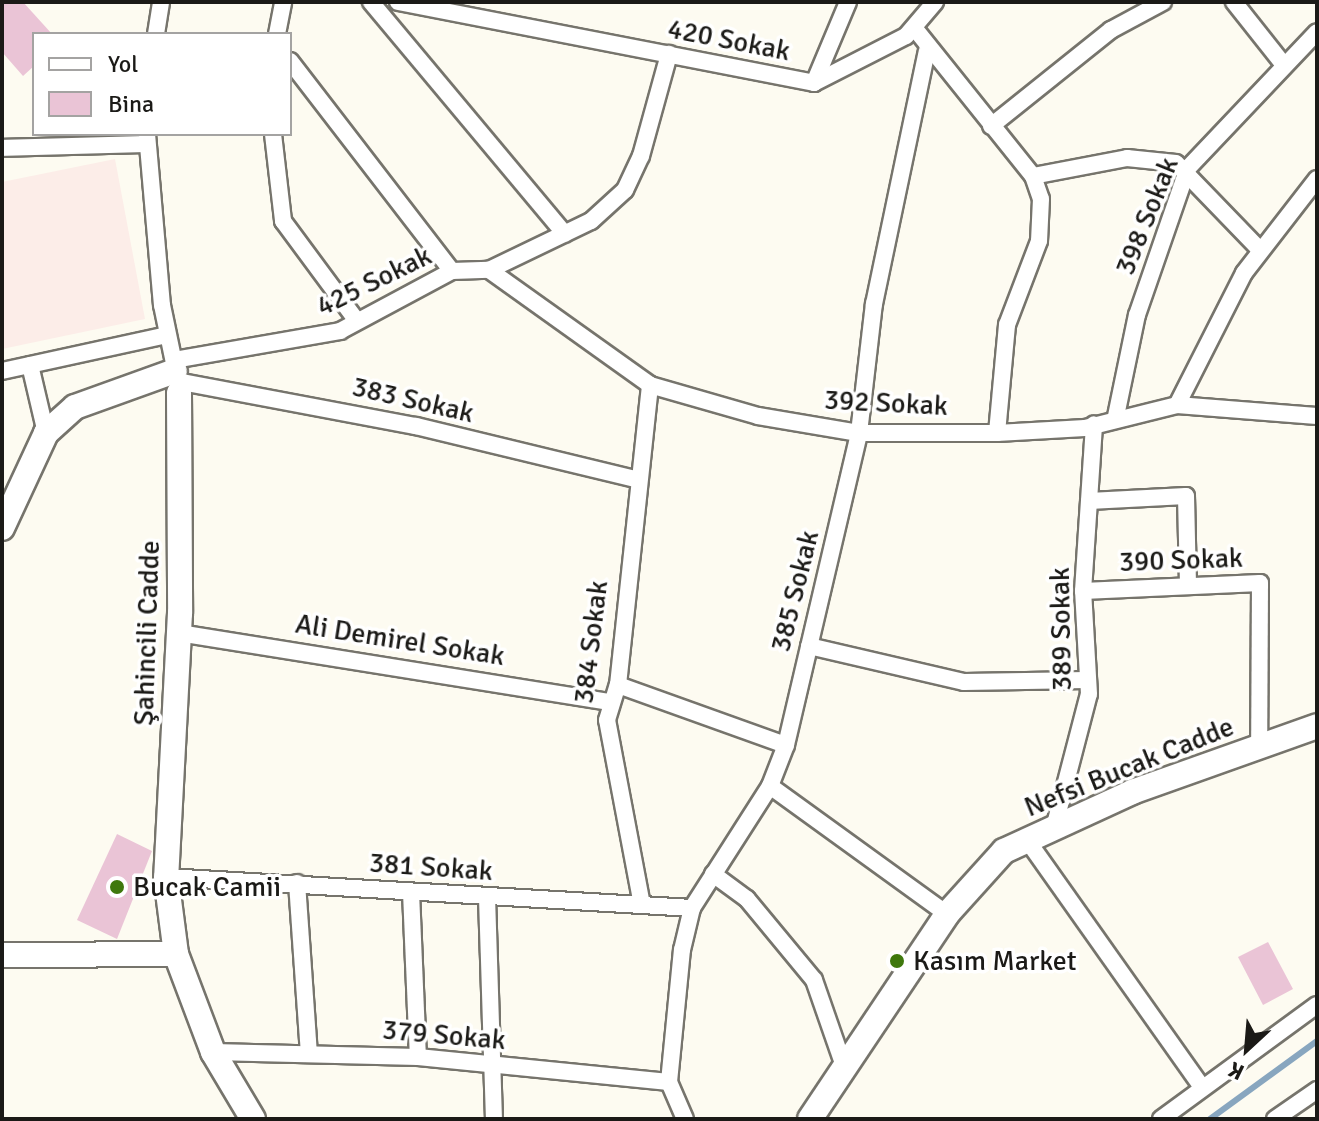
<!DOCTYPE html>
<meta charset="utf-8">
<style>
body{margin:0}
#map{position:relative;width:1319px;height:1121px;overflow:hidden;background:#fdfbf1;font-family:Signika,sans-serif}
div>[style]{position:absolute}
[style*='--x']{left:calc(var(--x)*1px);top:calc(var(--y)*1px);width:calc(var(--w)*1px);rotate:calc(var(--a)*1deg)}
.commercial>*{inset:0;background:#fcede8}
.stream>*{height:6px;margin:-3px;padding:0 3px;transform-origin:3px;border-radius:3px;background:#88a6bf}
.building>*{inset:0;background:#eac4d6}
.roads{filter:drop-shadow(2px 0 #76746c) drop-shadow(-2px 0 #76746c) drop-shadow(0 2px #76746c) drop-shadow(0 -2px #76746c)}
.street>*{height:16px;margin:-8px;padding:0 8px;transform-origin:8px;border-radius:8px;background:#fff}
.secondary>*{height:24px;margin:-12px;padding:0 12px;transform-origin:12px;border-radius:12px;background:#fff}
.dots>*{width:22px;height:22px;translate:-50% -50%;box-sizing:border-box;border:4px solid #fff;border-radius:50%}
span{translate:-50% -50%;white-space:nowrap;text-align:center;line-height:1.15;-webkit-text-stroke:7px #fff;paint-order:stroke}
.street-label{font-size:28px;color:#1b1a17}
.poi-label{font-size:28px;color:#1b1a17}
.left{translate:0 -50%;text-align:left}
.frame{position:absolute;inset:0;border:4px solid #1b1a17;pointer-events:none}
.legend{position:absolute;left:32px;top:32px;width:260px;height:104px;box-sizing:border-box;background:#fff;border:2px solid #a4a3a2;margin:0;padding:10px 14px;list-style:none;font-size:24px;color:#1b1a17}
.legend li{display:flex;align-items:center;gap:16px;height:40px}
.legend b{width:40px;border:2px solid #a4a3a2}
.north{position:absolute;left:1207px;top:1009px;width:80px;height:80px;-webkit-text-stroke:6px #fff;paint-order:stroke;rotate:206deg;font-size:22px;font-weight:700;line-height:32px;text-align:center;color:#1b1a17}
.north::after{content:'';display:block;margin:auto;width:28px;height:36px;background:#1b1a17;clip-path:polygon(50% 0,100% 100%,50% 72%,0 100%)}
</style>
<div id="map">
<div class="commercial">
<div style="clip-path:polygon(115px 159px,145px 319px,2px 349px,2px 182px)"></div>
</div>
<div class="stream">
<div style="--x:1210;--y:1119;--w:132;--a:-36.1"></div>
</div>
<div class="building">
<div style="clip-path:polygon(2px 2px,23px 2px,52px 34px,34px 34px,34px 66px,23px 76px,2px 52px)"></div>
<div style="clip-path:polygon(117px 834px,152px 851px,117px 939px,77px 920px)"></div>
<div style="clip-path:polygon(1268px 942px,1293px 989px,1263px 1005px,1238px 957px)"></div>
</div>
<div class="roads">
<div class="street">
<div style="--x:371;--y:2;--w:302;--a:50.1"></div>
<div style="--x:398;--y:2;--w:424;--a:11"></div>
<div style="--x:814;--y:83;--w:103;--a:-27.1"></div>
<div style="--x:906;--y:36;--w:45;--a:-49.5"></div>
<div style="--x:1234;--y:2;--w:80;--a:51.6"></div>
<div style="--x:916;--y:30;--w:187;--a:51.3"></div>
<div style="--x:1033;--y:176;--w:24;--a:71"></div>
<div style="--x:1041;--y:199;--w:42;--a:92.7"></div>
<div style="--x:1039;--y:241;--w:90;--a:110.9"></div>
<div style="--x:1007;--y:325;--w:108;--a:95.3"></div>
<div style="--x:156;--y:34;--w:32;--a:-81"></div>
<div style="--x:277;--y:34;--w:33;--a:-79"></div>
<div style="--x:290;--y:61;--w:265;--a:52.4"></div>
<div style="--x:814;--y:83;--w:88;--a:-67.2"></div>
<div style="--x:991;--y:126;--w:154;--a:-38.7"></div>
<div style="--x:1111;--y:30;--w:59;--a:-28.3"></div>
<div style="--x:147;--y:134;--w:172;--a:85"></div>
<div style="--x:162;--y:305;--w:64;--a:78.3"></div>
<div style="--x:273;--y:134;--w:88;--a:83.4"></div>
<div style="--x:283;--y:221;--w:124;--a:53.5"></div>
<div style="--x:2;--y:148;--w:145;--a:-1.6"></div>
<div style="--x:1033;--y:176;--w:96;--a:-10.8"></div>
<div style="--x:1127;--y:158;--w:49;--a:5.8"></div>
<div style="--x:1176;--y:163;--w:121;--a:46"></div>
<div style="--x:489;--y:270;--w:198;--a:35.5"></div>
<div style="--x:650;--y:385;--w:112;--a:16"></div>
<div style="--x:758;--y:416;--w:102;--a:9.6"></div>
<div style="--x:859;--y:433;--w:138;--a:0"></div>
<div style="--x:997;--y:433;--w:88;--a:-3.3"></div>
<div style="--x:1085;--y:428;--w:95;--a:-14"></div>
<div style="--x:1177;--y:405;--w:140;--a:4.5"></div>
<div style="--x:174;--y:360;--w:169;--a:-9.9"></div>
<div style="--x:340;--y:331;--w:127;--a:-28.2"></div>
<div style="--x:452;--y:271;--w:37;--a:-2"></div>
<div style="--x:489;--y:270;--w:113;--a:-25.7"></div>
<div style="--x:591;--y:221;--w:46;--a:-42.4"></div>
<div style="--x:625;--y:190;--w:38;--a:-65"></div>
<div style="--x:641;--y:156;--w:106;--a:-74.6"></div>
<div style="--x:30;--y:365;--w:70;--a:76.8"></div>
<div style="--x:2;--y:371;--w:169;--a:-12.3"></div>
<div style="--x:177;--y:381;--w:243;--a:10.7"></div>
<div style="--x:416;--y:426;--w:225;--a:13.6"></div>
<div style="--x:1177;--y:405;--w:148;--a:-63.1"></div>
<div style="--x:1244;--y:273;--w:119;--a:-52.2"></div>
<div style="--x:1116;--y:416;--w:103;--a:-78.3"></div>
<div style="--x:1137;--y:315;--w:156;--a:-70.9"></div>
<div style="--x:1188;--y:168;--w:187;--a:-46.5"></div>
<div style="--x:1089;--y:501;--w:97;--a:-3"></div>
<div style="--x:1186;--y:496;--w:88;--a:88.7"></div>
<div style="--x:1083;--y:591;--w:177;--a:-2.6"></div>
<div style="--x:1260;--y:583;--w:165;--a:90.3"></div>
<div style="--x:179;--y:633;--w:438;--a:9.1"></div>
<div style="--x:809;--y:646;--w:159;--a:13.1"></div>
<div style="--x:964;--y:682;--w:123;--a:-0.9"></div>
<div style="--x:618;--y:685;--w:178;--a:19.7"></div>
<div style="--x:770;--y:786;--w:218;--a:35.9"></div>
<div style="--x:1054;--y:828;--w:138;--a:-75.4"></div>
<div style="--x:1089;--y:694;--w:103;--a:-93.3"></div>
<div style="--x:1083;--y:591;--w:167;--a:-86.2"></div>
<div style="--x:1027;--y:840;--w:299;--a:54.7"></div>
<div style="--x:713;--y:874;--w:42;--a:36.3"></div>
<div style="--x:747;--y:899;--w:105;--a:50.4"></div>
<div style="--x:814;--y:980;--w:94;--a:70.8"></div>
<div style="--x:166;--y:877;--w:527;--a:3.37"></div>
<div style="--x:297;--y:883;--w:171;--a:86"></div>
<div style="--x:411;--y:892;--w:165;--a:87.6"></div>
<div style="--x:487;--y:897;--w:222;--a:88.2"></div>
<div style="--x:642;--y:905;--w:188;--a:-100.7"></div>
<div style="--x:607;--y:720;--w:37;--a:-73"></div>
<div style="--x:618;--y:685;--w:302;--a:-83.9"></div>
<div style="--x:213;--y:1052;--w:205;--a:1.4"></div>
<div style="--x:418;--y:1057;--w:252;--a:5.7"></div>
<div style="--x:685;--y:1119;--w:40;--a:-113.4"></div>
<div style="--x:669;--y:1082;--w:133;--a:-84.4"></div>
<div style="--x:682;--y:950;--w:43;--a:-76.6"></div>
<div style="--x:692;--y:908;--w:145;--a:-57.4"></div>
<div style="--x:770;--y:786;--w:44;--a:-68.7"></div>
<div style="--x:786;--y:745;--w:320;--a:-76.8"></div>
<div style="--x:859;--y:433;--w:130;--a:-83.4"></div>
<div style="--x:874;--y:304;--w:258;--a:-78.2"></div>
<div style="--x:1161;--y:1119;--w:193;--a:-36.2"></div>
<div style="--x:1275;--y:1119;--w:51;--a:-34.6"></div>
</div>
<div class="secondary">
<div style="--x:179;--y:393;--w:220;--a:89.7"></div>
<div style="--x:180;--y:613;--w:264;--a:93"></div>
<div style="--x:166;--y:877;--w:78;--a:82.6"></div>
<div style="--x:176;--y:954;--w:105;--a:69.3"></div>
<div style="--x:213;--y:1052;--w:78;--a:59.2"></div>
<div style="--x:2;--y:528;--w:105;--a:-65.1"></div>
<div style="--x:46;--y:433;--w:39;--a:-42"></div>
<div style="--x:75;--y:407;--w:106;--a:-19.8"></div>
<div style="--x:2;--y:955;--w:174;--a:-0.3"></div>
<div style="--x:810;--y:1119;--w:247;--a:-56.2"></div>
<div style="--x:947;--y:914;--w:85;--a:-47.9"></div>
<div style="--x:1004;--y:851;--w:141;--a:-24.7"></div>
<div style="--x:1132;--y:792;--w:196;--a:-19.6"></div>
</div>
</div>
<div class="dots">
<div style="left:117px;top:887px;background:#3f780d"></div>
<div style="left:897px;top:961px;background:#3f780d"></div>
</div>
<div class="street-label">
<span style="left:729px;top:40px;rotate:11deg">420 Sokak</span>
<span style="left:1147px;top:216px;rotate:-68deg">398 Sokak</span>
<span style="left:374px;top:281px;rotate:-26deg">425 Sokak</span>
<span style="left:413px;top:400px;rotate:13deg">383 Sokak</span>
<span style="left:886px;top:403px;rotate:3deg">392 Sokak</span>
<span style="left:1181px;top:560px;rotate:-2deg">390 Sokak</span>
<span style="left:795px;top:591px;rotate:-76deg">385 Sokak</span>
<span style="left:1061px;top:629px;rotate:-91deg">389 Sokak</span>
<span style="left:147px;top:633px;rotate:-88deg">Şahincili Cadde</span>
<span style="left:400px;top:640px;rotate:9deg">Ali Demirel Sokak</span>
<span style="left:591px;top:642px;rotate:-83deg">384 Sokak</span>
<span style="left:1129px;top:767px;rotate:-22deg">Nefsi Bucak Cadde</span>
<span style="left:431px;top:867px;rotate:4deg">381 Sokak</span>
<span style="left:444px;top:1035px;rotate:5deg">379 Sokak</span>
</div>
<div class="poi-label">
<span class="left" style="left:133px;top:887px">Bucak Camii</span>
<span class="left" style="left:913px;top:961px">Kasım Market</span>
</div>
<div class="frame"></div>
<ul class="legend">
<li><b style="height:10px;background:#fff"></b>Yol</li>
<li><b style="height:22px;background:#eac4d6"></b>Bina</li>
</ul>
<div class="north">K</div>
</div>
